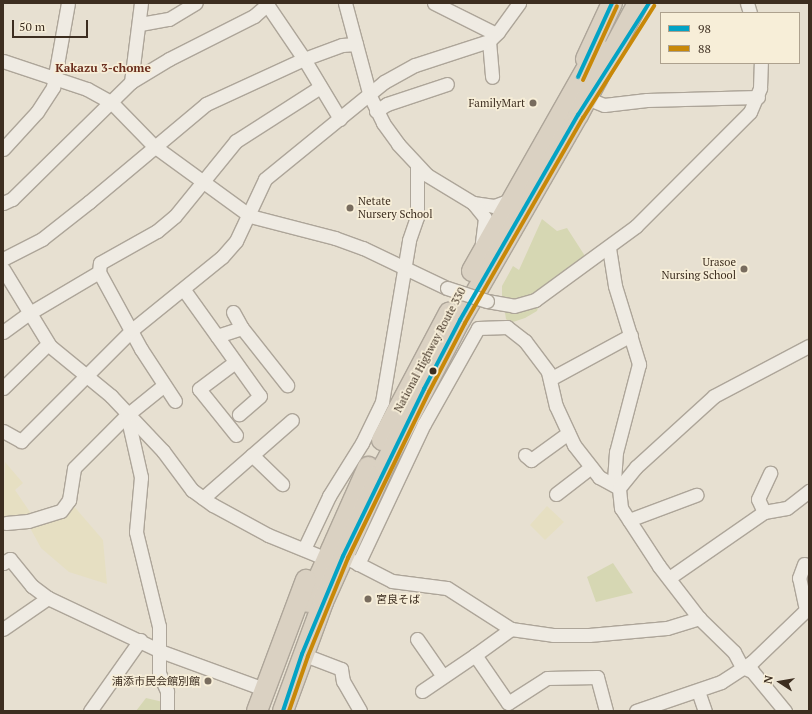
<!DOCTYPE html>
<meta charset="utf-8">
<style>
body{margin:0}
#map{position:relative;width:812px;height:714px;overflow:hidden;background:#e7e0d1;font-family:"PT Serif","Noto Sans JP",serif}
div>[style]{position:absolute}
[style*='--x']{left:calc(var(--x)*1px);top:calc(var(--y)*1px);width:calc(var(--w)*1px);rotate:calc(var(--a)*1deg)}
.farmland>*{inset:0;background:#e6dfc2}
.green>*{inset:0;background:#d6d7b3}
.roads{filter:drop-shadow(1px 0 #ada599) drop-shadow(-1px 0 #ada599) drop-shadow(0 1px #ada599) drop-shadow(0 -1px #ada599)}
.minor>*{height:13px;margin:-6.5px;padding:0 6.5px;transform-origin:6.5px;border-radius:6.5px;background:#efebe3}
.highway>*{height:20px;margin:-10px;padding:0 10px;transform-origin:10px;border-radius:10px;background:#dad1c2}
.bridges{filter:drop-shadow(1px 0 #ada599) drop-shadow(-1px 0 #ada599) drop-shadow(0 1px #ada599) drop-shadow(0 -1px #ada599)}
.minor-bridge>*{height:13px;margin:-6.5px;padding:0 6.5px;transform-origin:6.5px;border-radius:6.5px;background:#efebe3}
.bus-1>*{height:4px;margin:-2px;padding:0 2px;transform-origin:2px;border-radius:2px;background:#03a3c5}
.bus-2>*{height:4px;margin:-2px;padding:0 2px;transform-origin:2px;border-radius:2px;background:#c88808}
.dots>*{width:11px;height:11px;translate:-50% -50%;box-sizing:border-box;border:2px solid #f7eed8;border-radius:50%}
span{translate:-50% -50%;white-space:nowrap;text-align:center;line-height:1.15;-webkit-text-stroke:3.5px #f7eed8;paint-order:stroke}
.poi-label{font-size:11px;color:#3d2e20}
.right{translate:-100% -50%;text-align:right}
.left{translate:0 -50%;text-align:left}
.street-label{font-size:11px;color:#3d2e20}
.neighbourhood-label{font-size:12px;color:#6b2e1e;font-weight:700}
.frame{position:absolute;inset:0;border:4px solid #3d2e20;pointer-events:none}
.legend{position:absolute;left:660px;top:12px;width:140px;height:52px;box-sizing:border-box;background:#f7eed8;border:1px solid #ada18e;margin:0;padding:5px 7px;list-style:none;font-size:12px;color:#3d2e20}
.legend li{display:flex;align-items:center;gap:8px;height:20px}
.legend b{width:20px;border:1px solid #ada18e}
.north{position:absolute;left:760px;top:662px;width:40px;height:40px;-webkit-text-stroke:3px #f7eed8;paint-order:stroke;rotate:282deg;font-size:11px;font-weight:700;line-height:16px;text-align:center;color:#3d2e20}
.north::after{content:'';display:block;margin:auto;width:14px;height:18px;background:#3d2e20;clip-path:polygon(50% 0,100% 100%,50% 72%,0 100%)}
.scale{position:absolute;left:12px;top:20px;width:76px;height:18px;box-sizing:border-box;border:2px solid #3d2e20;border-top:0;padding-left:5px;font-size:12px;line-height:14px;white-space:nowrap;color:#3d2e20;-webkit-text-stroke:3px #f7eed8;paint-order:stroke}
</style>
<div id="map">
<div class="farmland">
<div style="clip-path:polygon(5px 462px,23px 483px,15px 490px,32px 515px,3px 519px)"></div>
<div style="clip-path:polygon(72px 504px,103px 540px,107px 584px,69px 572px,41px 548px,29px 526px)"></div>
<div style="clip-path:polygon(547px 506px,564px 522px,545px 540px,530px 525px)"></div>
</div>
<div class="green">
<div style="clip-path:polygon(542px 219px,557px 231px,567px 228px,585px 256px,532px 295px,515px 299px,502px 299px,502px 286px,513px 266px,519px 270px)"></div>
<div style="clip-path:polygon(539px 305px,537px 311px,525px 318px,510px 323px,506px 319px,505px 313px,510px 309px,529px 310px)"></div>
<div style="clip-path:polygon(613px 563px,633px 593px,596px 602px,587px 577px)"></div>
<div style="clip-path:polygon(146px 698px,163px 702px,164px 711px,136px 711px)"></div>
</div>
<div class="roads">
<div class="minor">
<div style="--x:266;--y:3;--w:68;--a:55.8"></div>
<div style="--x:304;--y:59;--w:70;--a:59"></div>
<div style="--x:345;--y:3;--w:96;--a:75"></div>
<div style="--x:370;--y:96;--w:30;--a:64"></div>
<div style="--x:383;--y:123;--w:26;--a:54"></div>
<div style="--x:398;--y:144;--w:42;--a:46.9"></div>
<div style="--x:427;--y:175;--w:54;--a:31.3"></div>
<div style="--x:473;--y:203;--w:21;--a:8"></div>
<div style="--x:494;--y:206;--w:20;--a:-20"></div>
<div style="--x:434;--y:3;--w:69;--a:26.6"></div>
<div style="--x:747;--y:3;--w:10;--a:73"></div>
<div style="--x:140;--y:24;--w:29;--a:-10"></div>
<div style="--x:169;--y:19;--w:31;--a:-31"></div>
<div style="--x:489;--y:41;--w:36;--a:85"></div>
<div style="--x:3;--y:61;--w:89;--a:18.4"></div>
<div style="--x:87;--y:89;--w:29;--a:29"></div>
<div style="--x:112;--y:103;--w:60;--a:45.7"></div>
<div style="--x:154;--y:146;--w:119;--a:36.1"></div>
<div style="--x:250;--y:216;--w:88;--a:14.5"></div>
<div style="--x:335;--y:238;--w:30;--a:20"></div>
<div style="--x:363;--y:248;--w:93;--a:25.5"></div>
<div style="--x:131;--y:82;--w:44;--a:-31.2"></div>
<div style="--x:169;--y:59;--w:95;--a:-26.8"></div>
<div style="--x:254;--y:16;--w:18;--a:-41"></div>
<div style="--x:589;--y:99;--w:16;--a:22"></div>
<div style="--x:604;--y:105;--w:43;--a:-6.6"></div>
<div style="--x:647;--y:100;--w:111;--a:-1.5"></div>
<div style="--x:376;--y:111;--w:13;--a:-32"></div>
<div style="--x:387;--y:104;--w:63;--a:-18.4"></div>
<div style="--x:3;--y:149;--w:50;--a:-47.4"></div>
<div style="--x:37;--y:112;--w:30;--a:-57"></div>
<div style="--x:53;--y:87;--w:85;--a:-79.9"></div>
<div style="--x:3;--y:203;--w:10;--a:-24"></div>
<div style="--x:12;--y:199;--w:167;--a:-44.5"></div>
<div style="--x:131;--y:82;--w:80;--a:-82.8"></div>
<div style="--x:473;--y:203;--w:19;--a:51"></div>
<div style="--x:485;--y:218;--w:26;--a:97"></div>
<div style="--x:609;--y:248;--w:38;--a:81"></div>
<div style="--x:615;--y:286;--w:82;--a:72.9"></div>
<div style="--x:639;--y:364;--w:91;--a:104.6"></div>
<div style="--x:616;--y:452;--w:26;--a:94"></div>
<div style="--x:614;--y:478;--w:11;--a:63"></div>
<div style="--x:3;--y:259;--w:44;--a:-27.1"></div>
<div style="--x:42;--y:239;--w:60;--a:-38.2"></div>
<div style="--x:89;--y:202;--w:153;--a:-39.9"></div>
<div style="--x:206;--y:104;--w:108;--a:-24.7"></div>
<div style="--x:304;--y:59;--w:40;--a:-20.2"></div>
<div style="--x:342;--y:45;--w:14;--a:-4"></div>
<div style="--x:3;--y:269;--w:90;--a:58.6"></div>
<div style="--x:50;--y:346;--w:79;--a:39.3"></div>
<div style="--x:111;--y:396;--w:76;--a:46.6"></div>
<div style="--x:163;--y:451;--w:49;--a:53.4"></div>
<div style="--x:192;--y:490;--w:26;--a:36"></div>
<div style="--x:213;--y:505;--w:63;--a:28.6"></div>
<div style="--x:268;--y:535;--w:53;--a:22.2"></div>
<div style="--x:99;--y:272;--w:88;--a:61.4"></div>
<div style="--x:141;--y:349;--w:62;--a:56.8"></div>
<div style="--x:184;--y:290;--w:130;--a:54.4"></div>
<div style="--x:260;--y:396;--w:28;--a:139"></div>
<div style="--x:487;--y:301;--w:27;--a:10"></div>
<div style="--x:514;--y:306;--w:22;--a:-16"></div>
<div style="--x:535;--y:300;--w:125;--a:-36.2"></div>
<div style="--x:636;--y:226;--w:161;--a:-45"></div>
<div style="--x:750;--y:112;--w:26;--a:-67"></div>
<div style="--x:760;--y:88;--w:25;--a:-88"></div>
<div style="--x:233;--y:312;--w:18;--a:61"></div>
<div style="--x:3;--y:332;--w:31;--a:-36"></div>
<div style="--x:28;--y:314;--w:82;--a:-30.6"></div>
<div style="--x:99;--y:272;--w:9;--a:-84"></div>
<div style="--x:100;--y:263;--w:65;--a:-29.3"></div>
<div style="--x:157;--y:231;--w:23;--a:-40"></div>
<div style="--x:175;--y:216;--w:97;--a:-50.9"></div>
<div style="--x:236;--y:141;--w:100;--a:-32.7"></div>
<div style="--x:217;--y:336;--w:26;--a:-18"></div>
<div style="--x:242;--y:328;--w:73;--a:51.7"></div>
<div style="--x:235;--y:362;--w:45;--a:143.1"></div>
<div style="--x:199;--y:389;--w:59;--a:51.2"></div>
<div style="--x:550;--y:379;--w:92;--a:-28.5"></div>
<div style="--x:3;--y:388;--w:63;--a:-44.4"></div>
<div style="--x:127;--y:415;--w:64;--a:77.3"></div>
<div style="--x:141;--y:477;--w:55;--a:95.2"></div>
<div style="--x:136;--y:532;--w:97;--a:76.3"></div>
<div style="--x:159;--y:626;--w:47;--a:90"></div>
<div style="--x:159;--y:673;--w:20;--a:66"></div>
<div style="--x:167;--y:691;--w:20;--a:90"></div>
<div style="--x:3;--y:431;--w:21;--a:29"></div>
<div style="--x:21;--y:441;--w:158;--a:-45"></div>
<div style="--x:133;--y:329;--w:114;--a:-39"></div>
<div style="--x:222;--y:257;--w:21;--a:-49"></div>
<div style="--x:236;--y:241;--w:68;--a:-64.9"></div>
<div style="--x:265;--y:179;--w:154;--a:-39.2"></div>
<div style="--x:384;--y:82;--w:35;--a:-29"></div>
<div style="--x:415;--y:65;--w:78;--a:-18"></div>
<div style="--x:489;--y:41;--w:13;--a:-45"></div>
<div style="--x:498;--y:32;--w:36;--a:-54"></div>
<div style="--x:252;--y:455;--w:42;--a:44"></div>
<div style="--x:525;--y:455;--w:8;--a:40"></div>
<div style="--x:531;--y:460;--w:46;--a:-36.1"></div>
<div style="--x:556;--y:494;--w:44;--a:-37.6"></div>
<div style="--x:203;--y:498;--w:118;--a:-41.2"></div>
<div style="--x:764;--y:512;--w:23;--a:-10"></div>
<div style="--x:787;--y:508;--w:28;--a:-38"></div>
<div style="--x:629;--y:520;--w:72;--a:-20.5"></div>
<div style="--x:6;--y:523;--w:22;--a:-5"></div>
<div style="--x:28;--y:521;--w:34;--a:-17"></div>
<div style="--x:61;--y:511;--w:14;--a:-54"></div>
<div style="--x:69;--y:500;--w:32;--a:-81"></div>
<div style="--x:74;--y:468;--w:75;--a:-45"></div>
<div style="--x:127;--y:415;--w:46;--a:-38.9"></div>
<div style="--x:304;--y:549;--w:59;--a:-64.7"></div>
<div style="--x:329;--y:496;--w:62;--a:-58.1"></div>
<div style="--x:362;--y:443;--w:46;--a:-64"></div>
<div style="--x:382;--y:402;--w:164;--a:-80.5"></div>
<div style="--x:409;--y:240;--w:24;--a:-71"></div>
<div style="--x:417;--y:217;--w:52;--a:-90"></div>
<div style="--x:351;--y:560;--w:46;--a:27.1"></div>
<div style="--x:392;--y:581;--w:55;--a:7.3"></div>
<div style="--x:447;--y:588;--w:76;--a:32.6"></div>
<div style="--x:511;--y:629;--w:42;--a:8.1"></div>
<div style="--x:553;--y:635;--w:36;--a:0"></div>
<div style="--x:589;--y:635;--w:78;--a:-5.1"></div>
<div style="--x:667;--y:628;--w:34;--a:-17"></div>
<div style="--x:3;--y:563;--w:8;--a:-30"></div>
<div style="--x:10;--y:559;--w:35;--a:51"></div>
<div style="--x:32;--y:586;--w:20;--a:37"></div>
<div style="--x:358;--y:564;--w:155;--a:-64.8"></div>
<div style="--x:424;--y:424;--w:110;--a:-60.6"></div>
<div style="--x:478;--y:328;--w:29;--a:-2"></div>
<div style="--x:507;--y:327;--w:23;--a:38"></div>
<div style="--x:525;--y:341;--w:39;--a:53"></div>
<div style="--x:548;--y:372;--w:35;--a:77"></div>
<div style="--x:556;--y:406;--w:43;--a:65.2"></div>
<div style="--x:574;--y:445;--w:41;--a:52"></div>
<div style="--x:599;--y:477;--w:23;--a:29"></div>
<div style="--x:669;--y:578;--w:116;--a:-34.8"></div>
<div style="--x:764;--y:512;--w:14;--a:-115"></div>
<div style="--x:758;--y:499;--w:29;--a:-65"></div>
<div style="--x:3;--y:629;--w:55;--a:-34.6"></div>
<div style="--x:48;--y:598;--w:124;--a:25.3"></div>
<div style="--x:160;--y:651;--w:111;--a:20.1"></div>
<div style="--x:511;--y:629;--w:44;--a:144.2"></div>
<div style="--x:475;--y:655;--w:58;--a:55.5"></div>
<div style="--x:508;--y:703;--w:46;--a:-32.7"></div>
<div style="--x:547;--y:678;--w:50;--a:-1.1"></div>
<div style="--x:597;--y:677;--w:35;--a:75"></div>
<div style="--x:417;--y:639;--w:44;--a:55.2"></div>
<div style="--x:302;--y:654;--w:42;--a:21"></div>
<div style="--x:341;--y:669;--w:12;--a:81"></div>
<div style="--x:343;--y:681;--w:34;--a:60"></div>
<div style="--x:742;--y:667;--w:17;--a:-118"></div>
<div style="--x:734;--y:652;--w:49;--a:-135.8"></div>
<div style="--x:699;--y:618;--w:66;--a:-127.6"></div>
<div style="--x:659;--y:566;--w:69;--a:-123.2"></div>
<div style="--x:621;--y:508;--w:20;--a:-96"></div>
<div style="--x:619;--y:488;--w:27;--a:-51"></div>
<div style="--x:636;--y:467;--w:105;--a:-42.3"></div>
<div style="--x:714;--y:396;--w:107;--a:-27.8"></div>
<div style="--x:742;--y:667;--w:11;--a:22"></div>
<div style="--x:752;--y:671;--w:52;--a:50.5"></div>
<div style="--x:422;--y:691;--w:64;--a:-34.2"></div>
<div style="--x:698;--y:691;--w:21;--a:71"></div>
<div style="--x:90;--y:711;--w:87;--a:-54.8"></div>
<div style="--x:636;--y:711;--w:90;--a:-18.8"></div>
<div style="--x:721;--y:682;--w:37;--a:-33"></div>
<div style="--x:752;--y:662;--w:75;--a:-43.9"></div>
<div style="--x:806;--y:610;--w:33;--a:-102"></div>
<div style="--x:799;--y:578;--w:15;--a:-70"></div>
</div>
<div class="highway">
<div style="--x:586;--y:59;--w:62;--a:-65.1"></div>
<div style="--x:472;--y:271;--w:256;--a:-60.5"></div>
<div style="--x:382;--y:440;--w:144;--a:-62.2"></div>
<div style="--x:308;--y:602;--w:148;--a:-66"></div>
<div style="--x:257;--y:711;--w:140;--a:-69.5"></div>
<div style="--x:283;--y:711;--w:116;--a:-69.8"></div>
<div style="--x:323;--y:602;--w:151;--a:-65.8"></div>
<div style="--x:385;--y:464;--w:162;--a:-62.5"></div>
<div style="--x:460;--y:320;--w:237;--a:-60.1"></div>
<div style="--x:578;--y:115;--w:127;--a:-61.8"></div>
</div>
</div>
<div class="bridges">
<div class="minor-bridge">
<div style="--x:447;--y:288;--w:42;--a:18"></div>
</div>
</div>
<div class="bus-1">
<div style="--x:578;--y:77;--w:81;--a:-65.3"></div>
<div style="--x:283;--y:711;--w:60;--a:-71.6"></div>
<div style="--x:302;--y:654;--w:106;--a:-67.3"></div>
<div style="--x:343;--y:556;--w:186;--a:-64.1"></div>
<div style="--x:424;--y:389;--w:78;--a:-62.4"></div>
<div style="--x:460;--y:320;--w:237;--a:-60.1"></div>
<div style="--x:578;--y:115;--w:133;--a:-57.6"></div>
</div>
<div class="bus-2">
<div style="--x:583;--y:80;--w:81;--a:-65.3"></div>
<div style="--x:289;--y:711;--w:58;--a:-70.9"></div>
<div style="--x:308;--y:656;--w:106;--a:-67.8"></div>
<div style="--x:348;--y:558;--w:185;--a:-64"></div>
<div style="--x:429;--y:392;--w:78;--a:-62.4"></div>
<div style="--x:465;--y:323;--w:237;--a:-60.1"></div>
<div style="--x:583;--y:118;--w:133;--a:-57.6"></div>
</div>
<div class="dots">
<div style="left:533px;top:103px;background:#786c5e"></div>
<div style="left:350px;top:208px;background:#786c5e"></div>
<div style="left:744px;top:269px;background:#786c5e"></div>
<div style="left:433px;top:371px;background:#3d2e20"></div>
<div style="left:368px;top:599px;background:#786c5e"></div>
<div style="left:208px;top:681px;background:#786c5e"></div>
</div>
<div class="poi-label">
<span class="right" style="left:525px;top:103px">FamilyMart</span>
<span class="left" style="left:358px;top:208px">Netate<br>Nursery School</span>
<span class="right" style="left:736px;top:269px">Urasoe<br>Nursing School</span>
<span class="left" style="left:376px;top:599px">宮良そば</span>
<span class="right" style="left:200px;top:681px">浦添市民会館別館</span>
</div>
<div class="street-label">
<span style="left:430px;top:350px;rotate:-62deg">National Highway Route 330</span>
</div>
<div class="neighbourhood-label">
<span style="left:103px;top:68px">Kakazu 3-chome</span>
</div>
<div class="frame"></div>
<ul class="legend">
<li><b style="height:5px;background:#03a3c5"></b>98</li>
<li><b style="height:5px;background:#c88808"></b>88</li>
</ul>
<div class="north">N</div>
<div class="scale">50 m</div>
</div>
